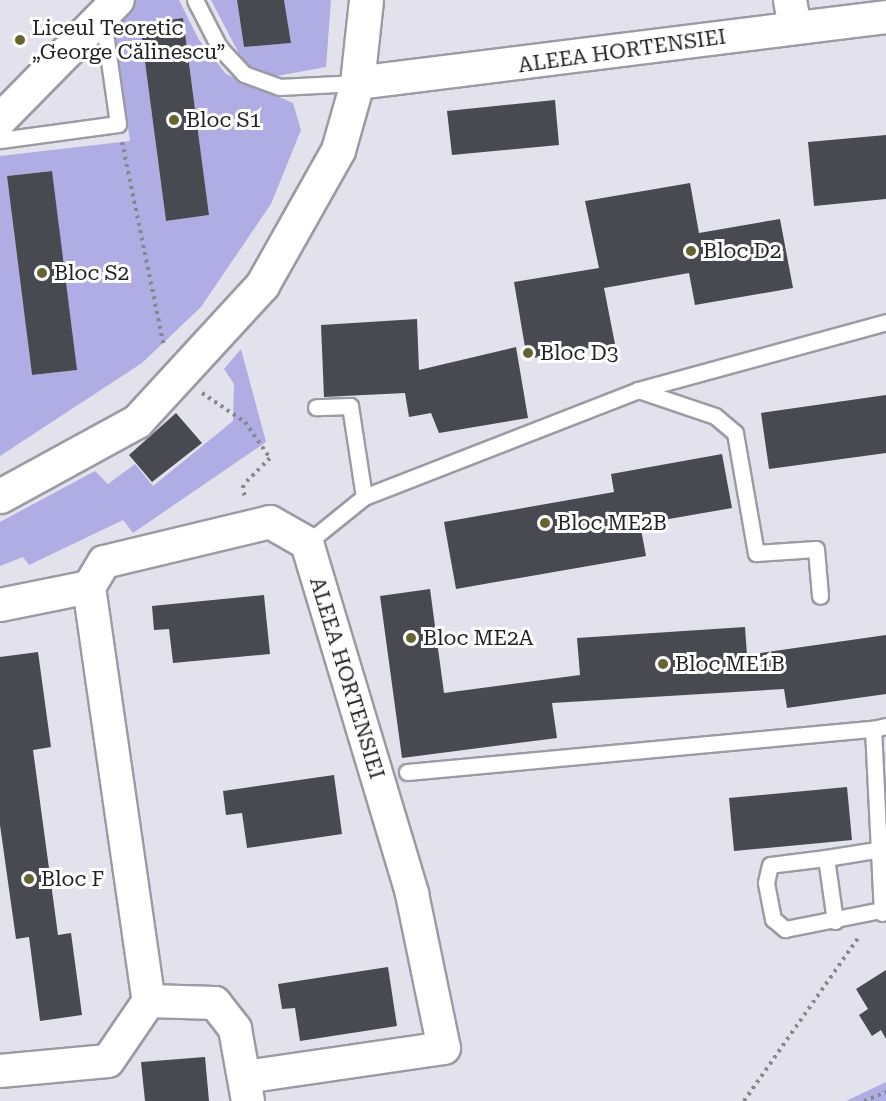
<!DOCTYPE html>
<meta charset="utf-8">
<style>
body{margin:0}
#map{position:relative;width:886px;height:1101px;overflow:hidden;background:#e3e2ec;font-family:"Roboto Serif",serif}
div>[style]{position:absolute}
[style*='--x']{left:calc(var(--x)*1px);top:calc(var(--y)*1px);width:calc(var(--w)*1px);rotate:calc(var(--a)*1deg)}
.green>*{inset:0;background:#b0ace4}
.building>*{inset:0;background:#494951}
.path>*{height:4px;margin-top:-2px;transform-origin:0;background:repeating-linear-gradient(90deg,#88878e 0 3px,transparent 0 7.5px)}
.roads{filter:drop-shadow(2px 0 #9c9ba4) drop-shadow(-2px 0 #9c9ba4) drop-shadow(0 2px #9c9ba4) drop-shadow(0 -2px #9c9ba4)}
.service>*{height:15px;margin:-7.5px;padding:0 7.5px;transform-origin:7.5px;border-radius:7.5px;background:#fff}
.minor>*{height:32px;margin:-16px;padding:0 16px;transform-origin:16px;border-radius:16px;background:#fff}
.tertiary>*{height:33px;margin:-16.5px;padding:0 16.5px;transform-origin:16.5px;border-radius:16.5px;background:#fff}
.dots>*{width:16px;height:16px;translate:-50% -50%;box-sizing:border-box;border:3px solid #fff;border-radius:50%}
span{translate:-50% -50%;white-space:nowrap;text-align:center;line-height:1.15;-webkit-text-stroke:6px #fff;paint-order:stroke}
.poi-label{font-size:21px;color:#222226}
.left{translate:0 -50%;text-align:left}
.street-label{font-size:21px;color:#222226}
</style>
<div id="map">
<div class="green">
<div style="clip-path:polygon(evenodd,134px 0,179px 0,199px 40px,226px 74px,293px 103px,301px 130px,271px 204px,201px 307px,142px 363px,0 456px,0 156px,130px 141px,114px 28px,134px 0,183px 18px,209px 215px,166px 221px,140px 24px,183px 18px,134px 0,51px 171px,76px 370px,32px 375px,7px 176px,51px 171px)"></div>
<div style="clip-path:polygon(211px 0,237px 0,244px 47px,291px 43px,284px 0,331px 0,326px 67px,271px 77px,247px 69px)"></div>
<div style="clip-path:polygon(241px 349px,266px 442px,133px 533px,123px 520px,29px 565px,23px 557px,0 566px,0 522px,95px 471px,108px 484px,135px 464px,153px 486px,233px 421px,234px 384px,224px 369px)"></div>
<div style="clip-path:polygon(886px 1082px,886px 1101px,846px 1101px)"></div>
</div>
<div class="building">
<div style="clip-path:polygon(237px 0,284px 0,291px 43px,244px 47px)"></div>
<div style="clip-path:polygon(183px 18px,209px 215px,166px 221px,140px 24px)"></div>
<div style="clip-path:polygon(555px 100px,559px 145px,452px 155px,447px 111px)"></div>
<div style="clip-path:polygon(886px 135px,886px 199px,814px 206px,808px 142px)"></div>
<div style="clip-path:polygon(52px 171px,77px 370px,32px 375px,7px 176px)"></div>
<div style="clip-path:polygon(690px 183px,699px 233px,780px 219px,793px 288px,695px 305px,689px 273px,604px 288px,615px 344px,527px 359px,514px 282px,599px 268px,585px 201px)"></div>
<div style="clip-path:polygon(417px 319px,419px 370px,516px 347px,528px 418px,439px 433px,431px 413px,409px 417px,405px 393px,324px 397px,321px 325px)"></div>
<div style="clip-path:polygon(886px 395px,886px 453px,769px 469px,761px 413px)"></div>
<div style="clip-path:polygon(176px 413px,202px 443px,152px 482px,129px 455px)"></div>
<div style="clip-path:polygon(722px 454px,732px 508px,640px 524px,646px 556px,456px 589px,444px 522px,614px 492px,611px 474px)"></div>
<div style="clip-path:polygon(430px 589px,444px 693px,580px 675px,577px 638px,745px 627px,747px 655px,886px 635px,886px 694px,787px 708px,784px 689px,552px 703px,557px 738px,402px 758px,380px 596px)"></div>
<div style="clip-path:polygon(264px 595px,270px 654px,173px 663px,169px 629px,154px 630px,152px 606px)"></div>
<div style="clip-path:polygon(38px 652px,51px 747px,33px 750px,58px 935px,71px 933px,82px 1015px,40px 1021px,29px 937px,16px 939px,0 825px,0 657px)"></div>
<div style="clip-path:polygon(334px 775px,342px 834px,247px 848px,242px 813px,226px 815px,223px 791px)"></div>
<div style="clip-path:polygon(847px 787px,852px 840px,734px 851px,729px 798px)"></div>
<div style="clip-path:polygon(388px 967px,397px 1026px,300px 1041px,295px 1008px,282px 1009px,278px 984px)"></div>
<div style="clip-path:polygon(886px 970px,886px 1039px,881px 1030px,872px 1036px,859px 1015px,868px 1009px,856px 989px)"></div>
<div style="clip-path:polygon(205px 1057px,209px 1101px,145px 1101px,141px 1062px)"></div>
</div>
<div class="path">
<div style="--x:122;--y:142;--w:208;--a:78.4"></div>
<div style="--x:202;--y:393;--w:52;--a:34"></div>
<div style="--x:245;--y:422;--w:44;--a:55.2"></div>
<div style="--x:270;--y:458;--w:38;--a:135"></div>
<div style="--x:243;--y:485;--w:14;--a:82"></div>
<div style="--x:744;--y:1101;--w:200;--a:-55"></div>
<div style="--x:864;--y:1101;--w:24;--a:-22"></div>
</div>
<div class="roads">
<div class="service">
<div style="--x:195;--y:0;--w:53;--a:62.9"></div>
<div style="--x:219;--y:47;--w:37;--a:47"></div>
<div style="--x:244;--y:74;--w:37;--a:20"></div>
<div style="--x:279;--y:87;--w:78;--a:-2.9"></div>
<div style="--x:0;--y:140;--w:119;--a:-7.7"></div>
<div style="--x:118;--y:124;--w:107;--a:-98.1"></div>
<div style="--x:638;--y:390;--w:81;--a:18.7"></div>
<div style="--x:715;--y:416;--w:26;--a:40"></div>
<div style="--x:735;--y:433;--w:122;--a:80.1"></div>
<div style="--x:756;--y:553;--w:60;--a:-3.8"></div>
<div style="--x:816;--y:549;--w:47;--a:85.1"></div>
<div style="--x:364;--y:497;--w:294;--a:-21.3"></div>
<div style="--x:638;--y:390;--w:257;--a:-15.3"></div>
<div style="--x:307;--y:543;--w:73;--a:-38.9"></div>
<div style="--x:364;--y:497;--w:92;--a:-98.7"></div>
<div style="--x:350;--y:406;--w:34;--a:178"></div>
<div style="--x:407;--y:772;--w:468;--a:-5.3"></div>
<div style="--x:826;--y:858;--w:56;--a:172.9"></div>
<div style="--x:770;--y:865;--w:18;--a:103"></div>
<div style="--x:766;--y:883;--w:37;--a:79"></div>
<div style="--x:773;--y:919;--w:16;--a:40"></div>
<div style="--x:785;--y:929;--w:103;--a:-11.2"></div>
<div style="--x:882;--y:913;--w:184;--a:-92.8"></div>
<div style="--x:873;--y:729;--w:13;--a:-13"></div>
<div style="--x:835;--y:921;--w:64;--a:-98.1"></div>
<div style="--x:826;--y:858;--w:51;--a:-9.1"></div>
</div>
<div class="minor">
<div style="--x:790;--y:0;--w:28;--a:80"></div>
<div style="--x:357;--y:83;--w:533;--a:-7.11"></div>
<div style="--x:0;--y:120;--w:168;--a:-45.5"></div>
<div style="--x:89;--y:587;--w:29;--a:-59"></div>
<div style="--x:104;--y:562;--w:171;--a:-13.5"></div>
<div style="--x:270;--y:522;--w:43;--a:29.6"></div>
<div style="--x:307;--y:543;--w:366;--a:73.3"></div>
<div style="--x:412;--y:894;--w:157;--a:78.3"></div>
<div style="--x:444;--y:1048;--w:201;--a:171.7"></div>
<div style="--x:0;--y:605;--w:91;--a:-11.4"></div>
<div style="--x:89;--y:587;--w:418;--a:81.8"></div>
<div style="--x:0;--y:1071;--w:108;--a:-5.3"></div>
<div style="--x:108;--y:1061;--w:73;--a:-55.7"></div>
<div style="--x:149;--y:1001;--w:66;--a:1.7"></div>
<div style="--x:215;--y:1003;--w:33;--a:52"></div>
<div style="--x:235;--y:1029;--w:73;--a:79.8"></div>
</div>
<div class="tertiary">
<div style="--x:0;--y:496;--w:156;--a:-28.7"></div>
<div style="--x:137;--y:421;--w:185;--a:-47.4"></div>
<div style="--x:262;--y:285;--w:155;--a:-60.6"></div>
<div style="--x:338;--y:150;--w:70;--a:-74.2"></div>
<div style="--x:357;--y:83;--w:83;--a:-83.8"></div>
</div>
</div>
<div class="dots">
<div style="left:20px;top:40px;background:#656431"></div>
<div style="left:174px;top:120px;background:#656431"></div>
<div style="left:691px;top:251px;background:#656431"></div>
<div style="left:42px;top:273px;background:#656431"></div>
<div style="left:528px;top:353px;background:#656431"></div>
<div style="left:545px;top:523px;background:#656431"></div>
<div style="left:411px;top:638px;background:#656431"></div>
<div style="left:663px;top:664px;background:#656431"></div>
<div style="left:29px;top:879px;background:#656431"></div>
</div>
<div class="poi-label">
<span class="left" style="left:32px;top:40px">Liceul Teoretic<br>„George Călinescu”</span>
<span class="left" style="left:186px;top:120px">Bloc S1</span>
<span class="left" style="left:703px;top:251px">Bloc D2</span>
<span class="left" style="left:54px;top:273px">Bloc S2</span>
<span class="left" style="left:540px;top:353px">Bloc D3</span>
<span class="left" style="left:557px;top:523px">Bloc ME2B</span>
<span class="left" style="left:423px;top:638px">Bloc ME2A</span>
<span class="left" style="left:675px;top:664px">Bloc ME1B</span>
<span class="left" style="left:41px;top:879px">Bloc F</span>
</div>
<div class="street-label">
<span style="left:622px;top:51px;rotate:-8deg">ALEEA HORTENSIEI</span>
<span style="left:347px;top:678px;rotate:73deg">ALEEA HORTENSIEI</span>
</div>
</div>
